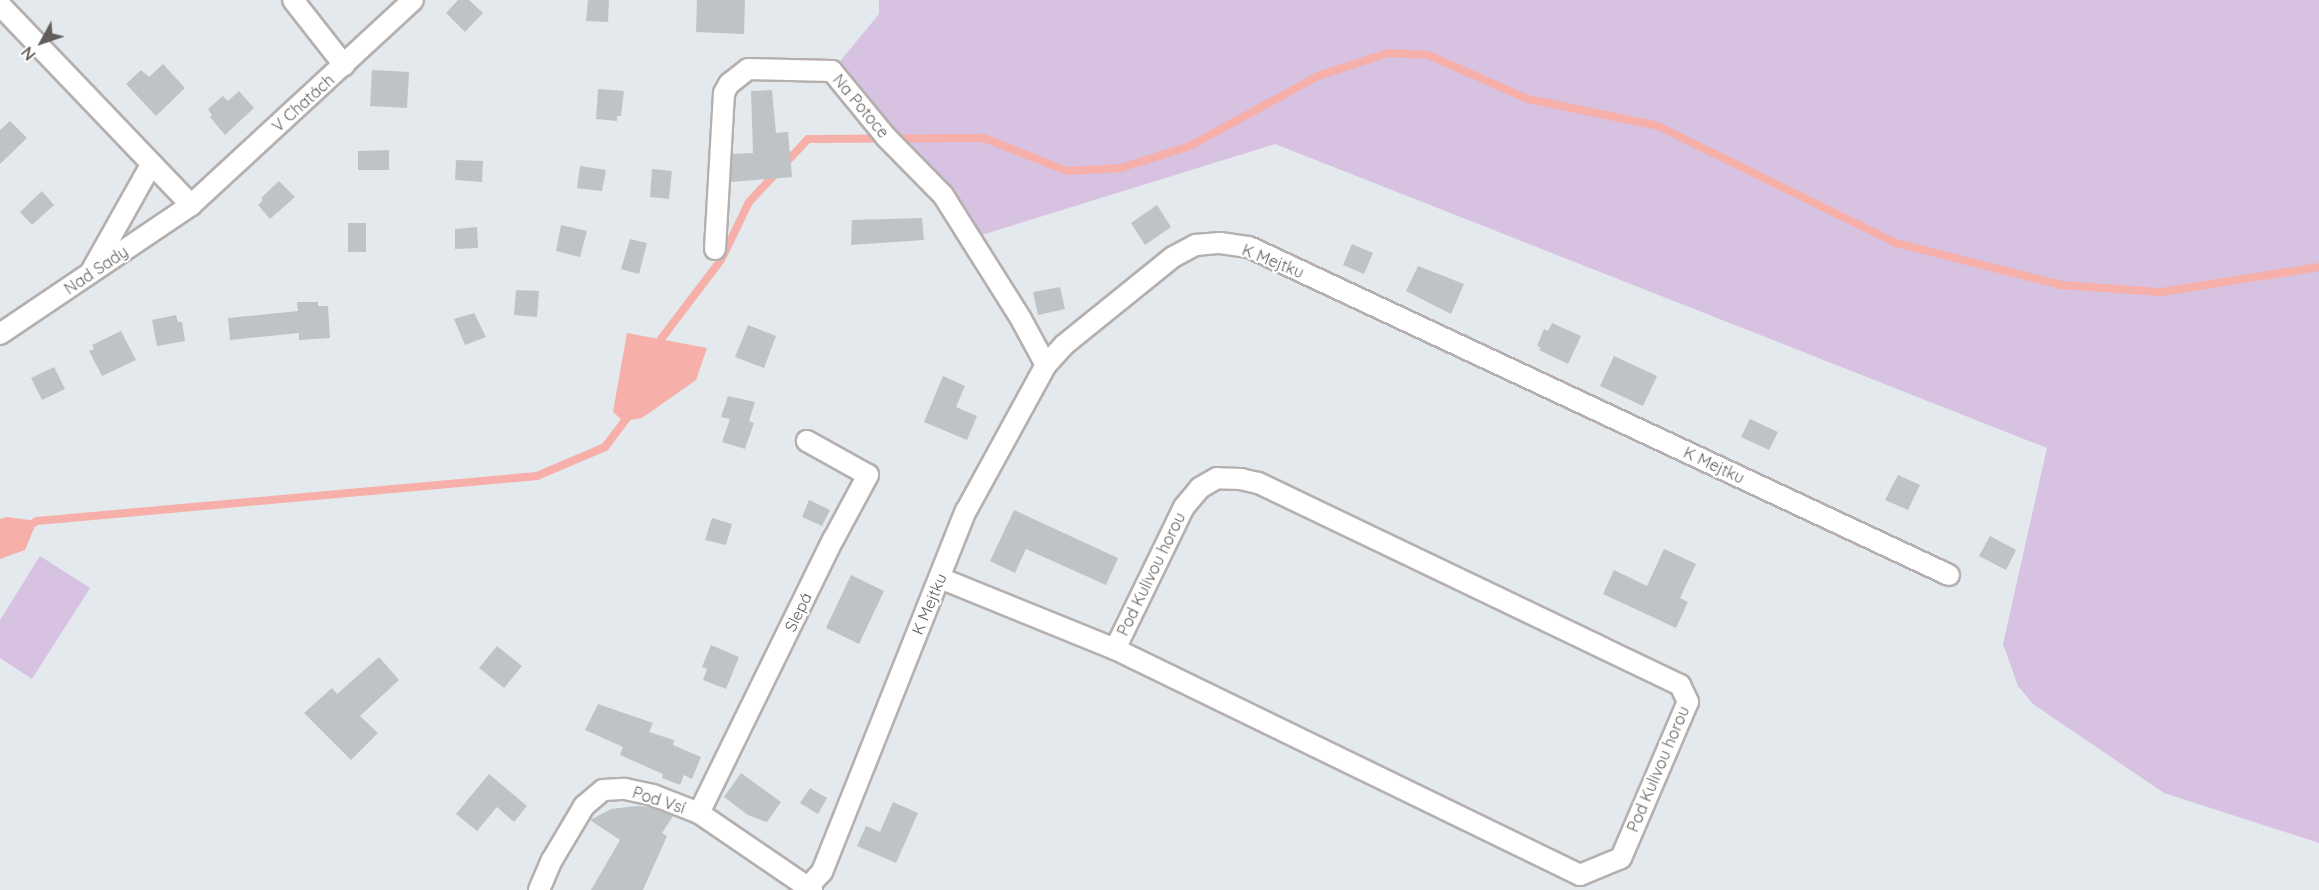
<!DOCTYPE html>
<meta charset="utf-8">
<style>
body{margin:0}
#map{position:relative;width:2319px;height:890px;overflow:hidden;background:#e3e9ed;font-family:Quicksand,sans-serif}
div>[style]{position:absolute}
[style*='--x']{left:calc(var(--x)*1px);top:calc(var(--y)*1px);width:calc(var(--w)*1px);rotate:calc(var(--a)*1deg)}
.green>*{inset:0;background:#d7c2e2}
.water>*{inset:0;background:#f7afa9}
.stream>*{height:8px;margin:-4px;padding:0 4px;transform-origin:4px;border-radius:4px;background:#f7afa9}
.building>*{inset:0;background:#bec4c5}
.roads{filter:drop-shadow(2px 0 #b5b0af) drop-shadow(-2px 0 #b5b0af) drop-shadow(0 2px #b5b0af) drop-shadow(0 -2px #b5b0af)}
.minor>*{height:20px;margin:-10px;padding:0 10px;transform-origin:10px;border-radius:10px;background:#fff}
span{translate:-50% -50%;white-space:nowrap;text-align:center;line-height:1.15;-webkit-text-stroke:4.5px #fff;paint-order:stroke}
.street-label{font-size:16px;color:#635d5b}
.north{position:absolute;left:12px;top:12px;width:60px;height:60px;-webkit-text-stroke:4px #fff;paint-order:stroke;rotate:230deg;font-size:16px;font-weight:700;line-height:24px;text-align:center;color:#635d5b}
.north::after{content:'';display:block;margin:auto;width:21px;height:27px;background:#635d5b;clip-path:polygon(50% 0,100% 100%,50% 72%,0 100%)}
</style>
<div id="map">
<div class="green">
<div style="clip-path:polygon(879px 0,2319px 0,2319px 843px,2164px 793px,2033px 704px,2018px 686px,2003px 644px,2047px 448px,1275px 144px,975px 237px,832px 71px,879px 14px)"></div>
<div style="clip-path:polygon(40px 556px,90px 588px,32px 679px,0 658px,0 620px)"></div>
</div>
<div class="water">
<div style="clip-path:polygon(627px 333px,707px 348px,696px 380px,642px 418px,623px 421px,613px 412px)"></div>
<div style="clip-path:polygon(7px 517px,37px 521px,25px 550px,0 559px,0 519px)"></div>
</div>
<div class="stream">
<div style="--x:659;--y:347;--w:8;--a:-76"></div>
<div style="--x:661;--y:339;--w:99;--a:-52.8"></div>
<div style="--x:721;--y:260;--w:64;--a:-64.2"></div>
<div style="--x:749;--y:202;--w:86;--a:-46.9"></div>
<div style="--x:808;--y:139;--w:176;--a:-0.3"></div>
<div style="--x:984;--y:138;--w:89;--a:21.7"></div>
<div style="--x:1067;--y:171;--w:54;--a:-3.2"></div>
<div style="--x:1121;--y:168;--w:72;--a:-17.7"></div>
<div style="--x:1190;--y:146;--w:146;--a:-28.7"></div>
<div style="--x:1318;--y:76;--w:74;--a:-18.2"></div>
<div style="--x:1388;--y:53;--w:40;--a:2.9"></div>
<div style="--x:1428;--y:55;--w:109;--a:23.7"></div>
<div style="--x:1528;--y:99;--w:133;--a:11.7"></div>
<div style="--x:1658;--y:126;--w:265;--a:26.2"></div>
<div style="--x:1896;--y:243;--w:170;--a:14.3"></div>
<div style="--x:2061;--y:285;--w:100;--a:4"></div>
<div style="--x:2161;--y:292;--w:160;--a:-9"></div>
<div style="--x:29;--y:526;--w:9;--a:-32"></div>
<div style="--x:37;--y:521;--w:502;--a:-5.14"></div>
<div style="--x:537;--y:476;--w:74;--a:-23.1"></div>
<div style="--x:605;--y:447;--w:41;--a:-52.9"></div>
</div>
<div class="building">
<div style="clip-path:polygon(458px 0,469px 0,483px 13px,465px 32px,446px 13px)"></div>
<div style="clip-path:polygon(588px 0,609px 0,608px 22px,586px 21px)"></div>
<div style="clip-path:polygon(697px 0,745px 0,744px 34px,696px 32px)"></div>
<div style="clip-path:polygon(163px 64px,185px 88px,156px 116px,126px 84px,141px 70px,149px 77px)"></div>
<div style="clip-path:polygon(372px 70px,409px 72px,407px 108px,370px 106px)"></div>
<div style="clip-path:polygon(598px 89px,624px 91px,621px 116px,617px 116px,617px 121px,596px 119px)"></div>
<div style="clip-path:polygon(772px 90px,776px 133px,788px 132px,792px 177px,731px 182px,732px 154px,753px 153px,751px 91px)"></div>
<div style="clip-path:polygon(239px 91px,254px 108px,225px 135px,210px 117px,212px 115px,208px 109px,223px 96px,228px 101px)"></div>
<div style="clip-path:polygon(10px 121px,27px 138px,0 164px,0 130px)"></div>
<div style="clip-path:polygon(389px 150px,389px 170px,358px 170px,358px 151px)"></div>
<div style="clip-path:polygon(456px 160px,483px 161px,482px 182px,455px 180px)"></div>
<div style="clip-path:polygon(580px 166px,606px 170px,602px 191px,577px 188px)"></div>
<div style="clip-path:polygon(652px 169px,672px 171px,669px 199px,650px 197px)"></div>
<div style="clip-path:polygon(279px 181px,295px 197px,270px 219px,258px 205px,263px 200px,261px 198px)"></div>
<div style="clip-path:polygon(42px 191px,54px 205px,32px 225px,20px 212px)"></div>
<div style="clip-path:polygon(1157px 205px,1171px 227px,1145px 245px,1131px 223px)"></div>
<div style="clip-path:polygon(922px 218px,924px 240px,851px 245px,852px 220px)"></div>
<div style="clip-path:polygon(348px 223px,366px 223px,366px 252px,348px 252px)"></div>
<div style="clip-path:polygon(561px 225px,587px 231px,580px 257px,556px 251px)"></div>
<div style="clip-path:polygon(477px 227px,478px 248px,455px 249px,455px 229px)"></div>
<div style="clip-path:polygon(630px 239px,647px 243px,639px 274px,621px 269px)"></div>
<div style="clip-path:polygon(1352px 244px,1373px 253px,1364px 274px,1343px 265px)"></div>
<div style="clip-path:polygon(1418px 266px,1464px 284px,1451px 314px,1406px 291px)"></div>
<div style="clip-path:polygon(1060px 287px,1065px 309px,1038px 315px,1033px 292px)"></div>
<div style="clip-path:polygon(516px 290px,539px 291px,537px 317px,514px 315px)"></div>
<div style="clip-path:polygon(297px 302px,318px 302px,318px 306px,328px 306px,330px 338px,299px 340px,299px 333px,230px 340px,228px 318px,298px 311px)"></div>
<div style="clip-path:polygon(474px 313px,486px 337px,465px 345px,454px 319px)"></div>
<div style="clip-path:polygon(176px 315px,178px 322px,182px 322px,185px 341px,157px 346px,152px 320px)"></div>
<div style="clip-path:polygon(1552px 323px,1581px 336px,1568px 364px,1539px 350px,1541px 348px,1537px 346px,1544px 329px,1548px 331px)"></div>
<div style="clip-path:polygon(748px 325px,776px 336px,764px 368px,735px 357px)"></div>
<div style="clip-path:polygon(121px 331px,136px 360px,102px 376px,89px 351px,94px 349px,92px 345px)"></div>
<div style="clip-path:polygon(1614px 356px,1657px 376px,1643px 406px,1600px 386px)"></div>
<div style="clip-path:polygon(54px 367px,65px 389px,42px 400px,31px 378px)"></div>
<div style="clip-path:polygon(943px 376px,965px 386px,956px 407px,977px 416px,967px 440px,924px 422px)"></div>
<div style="clip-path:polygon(728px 396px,755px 402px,749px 421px,754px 423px,745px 449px,722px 442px,730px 419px,721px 417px)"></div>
<div style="clip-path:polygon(1750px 419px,1778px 432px,1769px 450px,1741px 437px)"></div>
<div style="clip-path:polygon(1898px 475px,1920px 485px,1908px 510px,1885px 500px)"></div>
<div style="clip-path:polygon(809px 500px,830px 510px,822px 526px,802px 517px)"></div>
<div style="clip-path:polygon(1014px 510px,1118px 558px,1106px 585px,1026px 549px,1015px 573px,990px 561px)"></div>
<div style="clip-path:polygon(712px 518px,732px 524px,726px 545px,705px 540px)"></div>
<div style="clip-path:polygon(1990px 536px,2016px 550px,2006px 570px,1979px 556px)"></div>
<div style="clip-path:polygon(1664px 549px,1696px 564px,1680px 598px,1688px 602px,1676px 628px,1603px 594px,1614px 570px,1647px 586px)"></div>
<div style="clip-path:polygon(851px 575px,884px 591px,859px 644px,826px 628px)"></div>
<div style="clip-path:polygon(711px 645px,739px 657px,726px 689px,703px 680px,707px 669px,702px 667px)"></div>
<div style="clip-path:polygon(497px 646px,522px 666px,504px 688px,479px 668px)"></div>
<div style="clip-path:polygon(379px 657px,399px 680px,360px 716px,378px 733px,351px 760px,304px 713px,332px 688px,337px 694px)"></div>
<div style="clip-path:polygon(598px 704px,653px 723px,649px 732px,674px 740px,673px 745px,701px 757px,692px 779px,684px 775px,680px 785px,662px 778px,663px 774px,620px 755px,623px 747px,585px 730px)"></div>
<div style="clip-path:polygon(741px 773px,781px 802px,767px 822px,748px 815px,724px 797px)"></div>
<div style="clip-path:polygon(489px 774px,527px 806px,514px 822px,497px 807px,477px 831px,456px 814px)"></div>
<div style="clip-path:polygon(810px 788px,827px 798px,818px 814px,800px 803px)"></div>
<div style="clip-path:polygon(893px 802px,918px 813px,896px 863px,857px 846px,866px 826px,880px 832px)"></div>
<div style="clip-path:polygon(637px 806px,650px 807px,673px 816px,662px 833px,667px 836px,643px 890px,591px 890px,620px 840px,590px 820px,611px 809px)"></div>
</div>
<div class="roads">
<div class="minor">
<div style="--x:293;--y:0;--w:83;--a:51.9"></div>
<div style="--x:0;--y:5;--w:277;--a:46.3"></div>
<div style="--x:715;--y:249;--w:156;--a:-86.7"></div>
<div style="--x:724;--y:93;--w:10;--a:-61"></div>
<div style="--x:729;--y:84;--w:24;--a:-38"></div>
<div style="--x:748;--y:69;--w:84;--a:1.4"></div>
<div style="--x:832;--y:71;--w:85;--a:50.7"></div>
<div style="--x:886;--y:137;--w:81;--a:45.5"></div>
<div style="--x:943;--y:195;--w:146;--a:57.8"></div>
<div style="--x:1021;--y:319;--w:52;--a:61.5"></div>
<div style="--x:92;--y:270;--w:120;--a:-60.7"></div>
<div style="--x:0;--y:334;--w:230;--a:-34"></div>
<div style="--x:191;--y:205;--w:302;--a:-42.7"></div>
<div style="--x:940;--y:578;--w:189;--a:22.1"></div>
<div style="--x:1115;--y:649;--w:517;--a:25.92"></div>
<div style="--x:1580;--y:875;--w:44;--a:-22.5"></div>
<div style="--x:1621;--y:858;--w:170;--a:-66.8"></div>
<div style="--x:1688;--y:702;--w:19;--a:-115"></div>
<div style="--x:1680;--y:685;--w:468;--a:-154.4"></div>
<div style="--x:1258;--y:483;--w:17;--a:-167"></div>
<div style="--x:1241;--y:479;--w:24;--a:-178"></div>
<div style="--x:1217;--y:478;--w:20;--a:150"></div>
<div style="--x:1200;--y:488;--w:25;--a:130"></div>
<div style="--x:1184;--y:507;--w:158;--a:115.9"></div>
<div style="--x:699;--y:813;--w:304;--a:-63.9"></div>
<div style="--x:833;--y:540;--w:74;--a:-61.7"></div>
<div style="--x:868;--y:475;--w:70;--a:-150.9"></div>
<div style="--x:539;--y:890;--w:33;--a:-67"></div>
<div style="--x:552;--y:860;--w:63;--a:-59.3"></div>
<div style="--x:584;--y:806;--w:25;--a:-40"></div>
<div style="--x:603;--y:790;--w:22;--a:-3"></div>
<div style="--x:625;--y:789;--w:29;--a:12"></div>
<div style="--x:653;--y:795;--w:49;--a:21.4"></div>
<div style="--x:699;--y:813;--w:137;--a:34.3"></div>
<div style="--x:805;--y:890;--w:25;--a:-47"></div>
<div style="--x:822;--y:872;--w:389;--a:-68.3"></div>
<div style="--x:966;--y:511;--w:166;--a:-61.3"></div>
<div style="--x:1046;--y:365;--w:27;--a:-48"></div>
<div style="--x:1064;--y:345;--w:140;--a:-38.9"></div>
<div style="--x:1173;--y:257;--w:26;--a:-28"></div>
<div style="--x:1196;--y:245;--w:24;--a:-5"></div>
<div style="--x:1220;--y:243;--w:29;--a:8"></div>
<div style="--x:1249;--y:247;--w:773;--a:25.11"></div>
</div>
</div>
<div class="street-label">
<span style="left:303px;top:103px;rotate:-42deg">V Chatách</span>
<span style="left:861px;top:106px;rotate:50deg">Na Potoce</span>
<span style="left:1273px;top:261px;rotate:22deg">K Mejtku</span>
<span style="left:96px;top:270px;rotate:-34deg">Nad Sady</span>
<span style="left:1714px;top:465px;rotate:25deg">K Mejtku</span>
<span style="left:1151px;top:574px;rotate:-64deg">Pod Kulivou horou</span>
<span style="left:929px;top:604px;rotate:-67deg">K Mejtku</span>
<span style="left:798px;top:612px;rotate:-64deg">Slepá</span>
<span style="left:1658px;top:769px;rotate:-67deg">Pod Kulivou horou</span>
<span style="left:659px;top:800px;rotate:18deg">Pod Vsí</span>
</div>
<div class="north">N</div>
</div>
